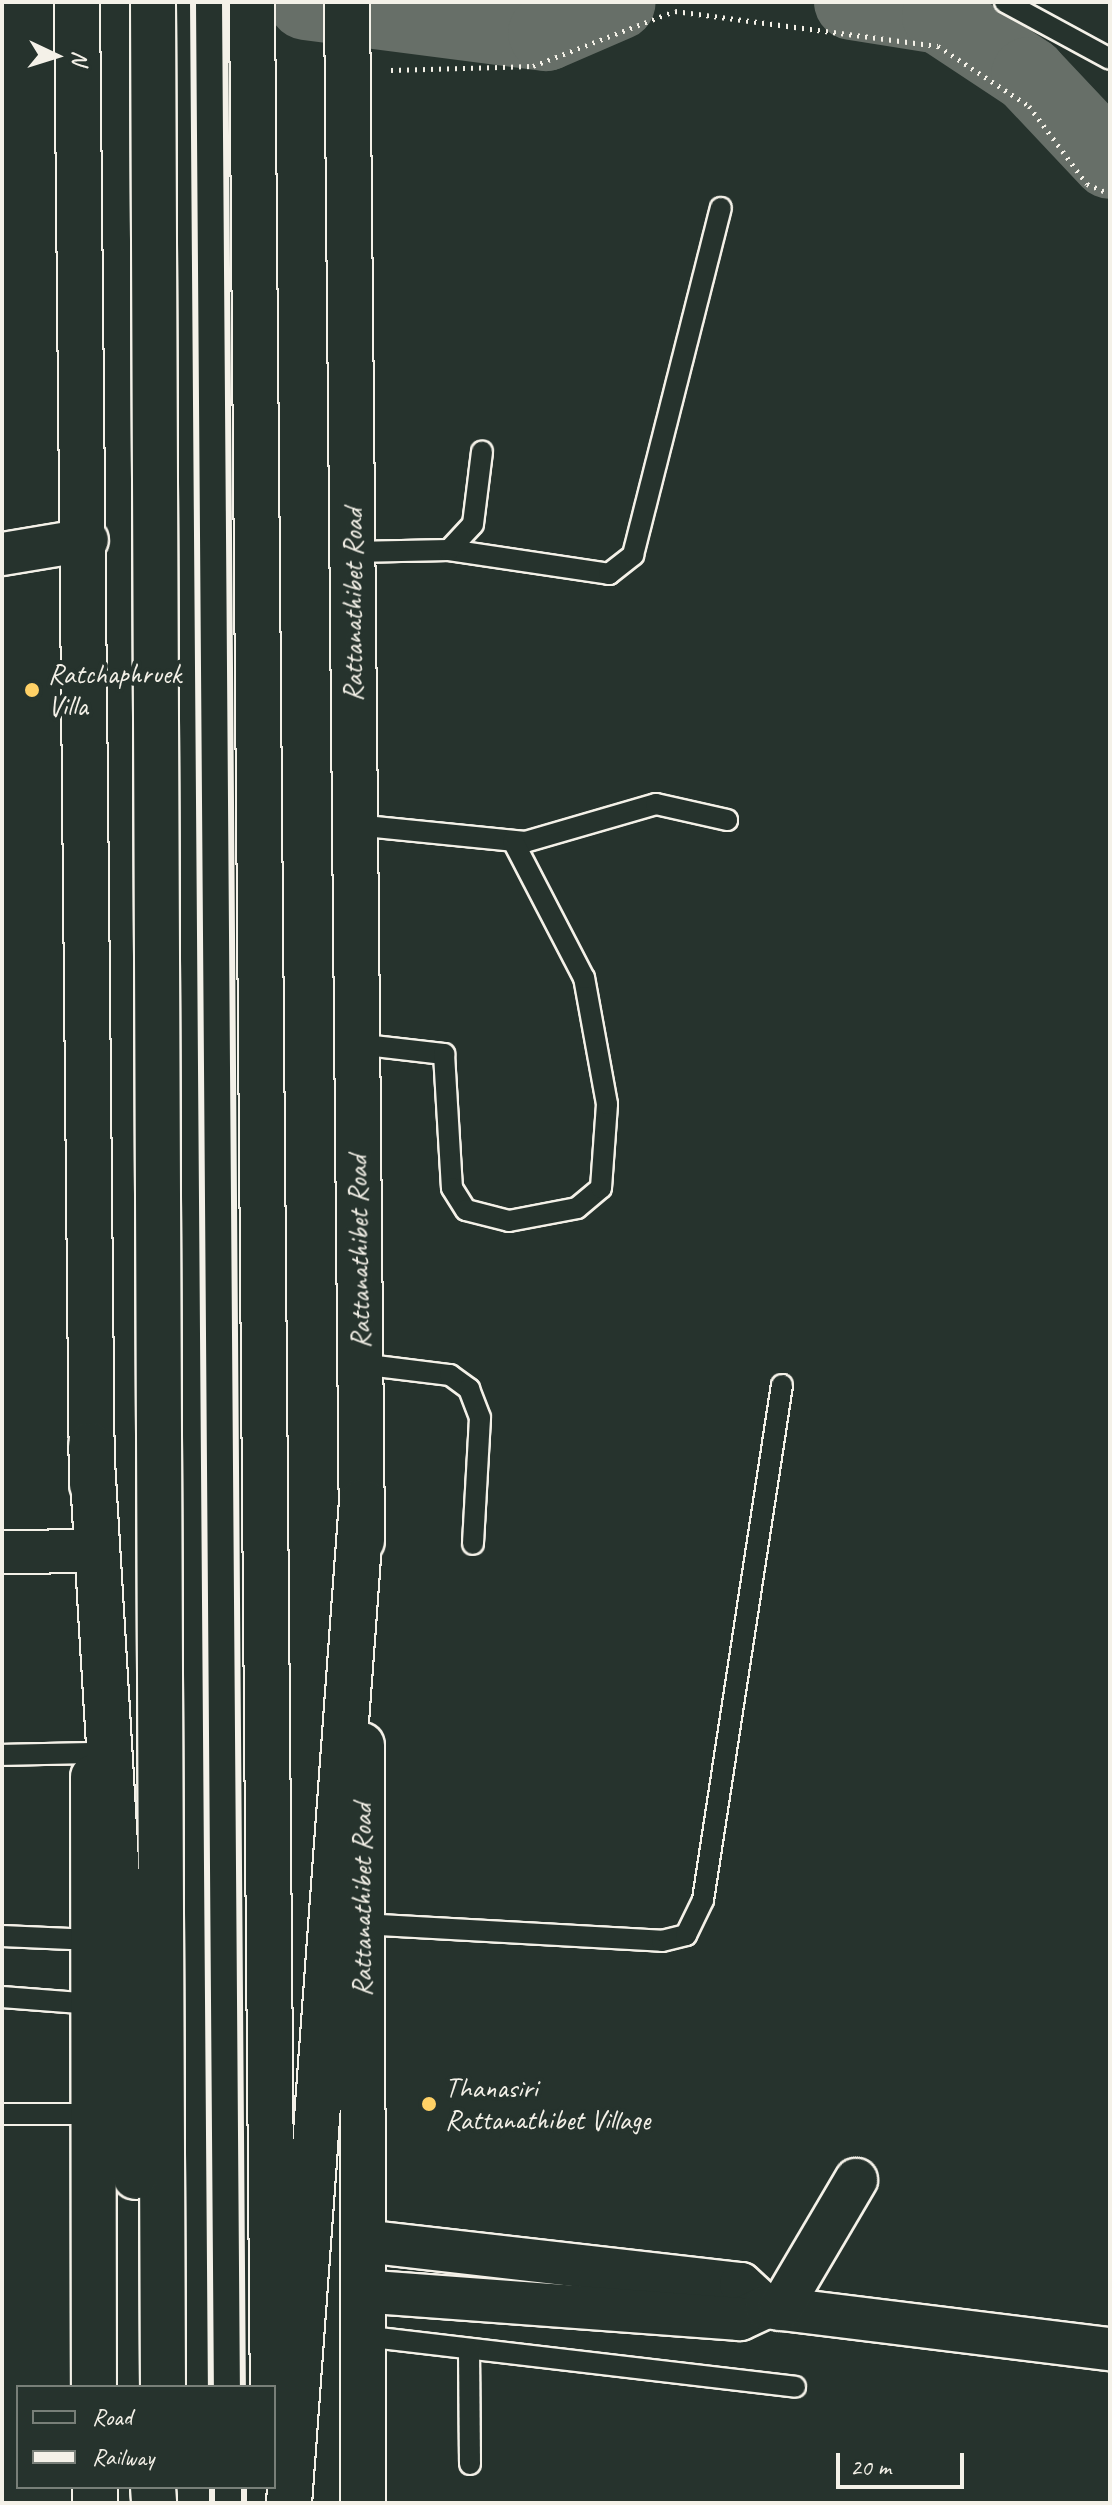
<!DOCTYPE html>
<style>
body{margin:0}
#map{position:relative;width:1112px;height:2505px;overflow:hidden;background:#26332d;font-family:Caveat,sans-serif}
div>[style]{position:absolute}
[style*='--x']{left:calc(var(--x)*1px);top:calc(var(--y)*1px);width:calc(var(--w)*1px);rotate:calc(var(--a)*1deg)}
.river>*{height:76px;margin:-38px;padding:0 38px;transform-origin:38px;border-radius:38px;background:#676f68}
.path>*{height:5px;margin-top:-2.5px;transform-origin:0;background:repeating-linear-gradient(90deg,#f4f1e8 0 2px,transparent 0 8px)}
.roads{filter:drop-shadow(2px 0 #f4f1e8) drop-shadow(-2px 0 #f4f1e8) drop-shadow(0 2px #f4f1e8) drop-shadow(0 -2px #f4f1e8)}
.service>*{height:20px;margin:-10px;padding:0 10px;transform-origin:10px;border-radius:10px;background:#26332d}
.minor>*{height:42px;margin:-21px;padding:0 21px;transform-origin:21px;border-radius:21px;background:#26332d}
.secondary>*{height:44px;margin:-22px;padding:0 22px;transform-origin:22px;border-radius:22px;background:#26332d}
.primary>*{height:44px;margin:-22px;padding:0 22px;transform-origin:22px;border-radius:22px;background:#26332d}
.rail>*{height:6px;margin:-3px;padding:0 3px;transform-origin:3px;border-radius:3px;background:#f4f1e8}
.dots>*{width:22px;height:22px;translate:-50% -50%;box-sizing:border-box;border:4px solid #26332d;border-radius:50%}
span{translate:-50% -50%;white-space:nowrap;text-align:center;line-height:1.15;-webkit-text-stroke:8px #26332d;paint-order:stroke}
.street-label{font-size:28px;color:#f4f1e8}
.poi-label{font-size:28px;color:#f4f1e8}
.left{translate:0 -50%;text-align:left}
.frame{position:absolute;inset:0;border:4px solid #f4f1e8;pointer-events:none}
.legend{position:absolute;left:16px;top:2385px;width:260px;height:104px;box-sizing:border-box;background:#26332d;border:2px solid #787f78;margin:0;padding:10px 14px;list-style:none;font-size:24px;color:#f4f1e8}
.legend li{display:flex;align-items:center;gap:16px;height:40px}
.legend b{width:40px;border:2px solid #787f78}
.north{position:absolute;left:16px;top:16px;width:80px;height:80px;-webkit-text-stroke:6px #26332d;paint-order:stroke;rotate:94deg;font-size:22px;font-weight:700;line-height:32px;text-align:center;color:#f4f1e8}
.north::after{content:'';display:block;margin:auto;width:28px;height:36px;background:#f4f1e8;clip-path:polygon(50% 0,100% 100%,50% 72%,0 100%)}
.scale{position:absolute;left:836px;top:2453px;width:128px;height:36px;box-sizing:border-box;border:4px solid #f4f1e8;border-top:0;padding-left:10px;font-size:24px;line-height:28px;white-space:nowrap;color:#f4f1e8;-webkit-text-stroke:6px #26332d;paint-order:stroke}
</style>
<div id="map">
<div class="river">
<div style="--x:306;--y:2;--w:242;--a:7.4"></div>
<div style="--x:546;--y:33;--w:78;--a:-23.3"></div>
<div style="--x:852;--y:2;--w:89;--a:9"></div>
<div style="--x:940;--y:16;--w:107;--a:33.5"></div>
<div style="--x:1029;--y:75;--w:118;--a:46.7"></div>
</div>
<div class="path">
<div style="--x:391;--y:70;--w:142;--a:-1.6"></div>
<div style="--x:533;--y:66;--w:152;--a:-21.2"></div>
<div style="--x:675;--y:11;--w:265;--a:7.6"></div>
<div style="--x:938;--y:46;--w:109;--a:33.4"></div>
<div style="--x:1029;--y:106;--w:97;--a:53.4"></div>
<div style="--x:1087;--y:184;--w:25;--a:23"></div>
</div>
<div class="roads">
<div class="service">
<div style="--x:1005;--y:2;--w:119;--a:28.5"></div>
<div style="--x:449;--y:550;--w:162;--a:8.5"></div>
<div style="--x:609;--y:574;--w:31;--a:-38"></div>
<div style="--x:633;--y:555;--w:358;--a:-75.8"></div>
<div style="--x:353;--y:552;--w:96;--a:-1.2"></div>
<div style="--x:449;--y:550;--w:35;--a:-47"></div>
<div style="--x:473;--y:524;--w:73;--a:-82.9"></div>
<div style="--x:355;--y:825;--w:171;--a:5.7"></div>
<div style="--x:525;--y:842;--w:136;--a:-16.2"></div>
<div style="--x:656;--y:804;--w:73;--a:12.7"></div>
<div style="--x:357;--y:1044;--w:88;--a:6.6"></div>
<div style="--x:444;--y:1054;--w:134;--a:86.6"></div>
<div style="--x:452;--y:1188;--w:26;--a:58"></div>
<div style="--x:466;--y:1210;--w:44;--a:14.3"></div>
<div style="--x:509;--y:1221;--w:69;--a:-10.8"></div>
<div style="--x:577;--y:1208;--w:31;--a:-40"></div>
<div style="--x:601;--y:1188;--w:84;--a:-85.9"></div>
<div style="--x:607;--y:1104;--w:128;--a:-100.3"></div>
<div style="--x:584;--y:978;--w:154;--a:-117.4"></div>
<div style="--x:360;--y:1364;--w:91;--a:7"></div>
<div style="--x:450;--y:1375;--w:24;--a:36"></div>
<div style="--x:469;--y:1389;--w:31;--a:69"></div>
<div style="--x:480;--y:1418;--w:126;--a:93.2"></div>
<div style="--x:2;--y:1755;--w:90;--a:-1.3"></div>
<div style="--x:362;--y:1924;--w:300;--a:3.2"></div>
<div style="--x:662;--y:1941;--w:25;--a:-14"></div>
<div style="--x:686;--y:1935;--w:39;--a:-64"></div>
<div style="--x:703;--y:1900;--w:521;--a:-81.28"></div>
<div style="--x:2;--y:1936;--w:91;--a:2.5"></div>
<div style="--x:2;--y:1997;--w:91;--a:4.4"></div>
<div style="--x:2;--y:2114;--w:91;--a:0"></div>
<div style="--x:363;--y:2336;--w:435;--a:6.7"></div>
<div style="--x:469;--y:2349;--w:115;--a:89.5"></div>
</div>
<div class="minor">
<div style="--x:2;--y:554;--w:86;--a:-9.4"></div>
<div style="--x:2;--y:1552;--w:90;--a:-0.6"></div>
<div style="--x:363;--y:2241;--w:380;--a:6.5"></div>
<div style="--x:741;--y:2284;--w:34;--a:43"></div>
<div style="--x:766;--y:2307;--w:29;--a:155"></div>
<div style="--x:740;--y:2319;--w:378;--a:-175.8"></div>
<div style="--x:766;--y:2307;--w:347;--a:7"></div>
<div style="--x:780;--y:2309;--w:150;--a:-59.5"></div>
</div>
<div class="secondary">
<div style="--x:77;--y:2;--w:1483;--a:89.42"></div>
<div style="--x:347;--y:2;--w:1539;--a:89.44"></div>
<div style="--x:362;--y:1745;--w:758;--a:89.92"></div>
<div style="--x:93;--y:1777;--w:610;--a:89.91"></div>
<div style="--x:95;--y:2487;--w:16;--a:90"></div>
</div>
<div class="primary">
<div style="--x:153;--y:2;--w:2385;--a:89.76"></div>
<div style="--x:252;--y:2;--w:2385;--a:89.5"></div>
<div style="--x:91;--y:1445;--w:733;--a:86.56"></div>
<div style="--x:153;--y:2487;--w:16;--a:86"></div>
<div style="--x:289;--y:2503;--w:1004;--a:-85.83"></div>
</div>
</div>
<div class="rail">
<div style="--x:193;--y:2;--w:2385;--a:89.57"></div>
<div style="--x:225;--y:2;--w:2385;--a:89.57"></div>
<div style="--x:212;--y:2487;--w:16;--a:90"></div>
<div style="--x:244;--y:2487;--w:16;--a:90"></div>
</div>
<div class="dots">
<div style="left:32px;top:690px;background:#ffd166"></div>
<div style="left:429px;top:2104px;background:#ffd166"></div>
</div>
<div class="street-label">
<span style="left:353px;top:605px;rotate:-90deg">Rattanathibet Road</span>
<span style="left:359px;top:1252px;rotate:-91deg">Rattanathibet Road</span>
<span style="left:362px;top:1900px;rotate:-90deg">Rattanathibet Road</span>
</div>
<div class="poi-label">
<span class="left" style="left:48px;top:690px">Ratchaphruek<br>Villa</span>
<span class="left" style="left:445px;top:2104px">Thanasiri<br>Rattanathibet Village</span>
</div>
<div class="frame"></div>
<ul class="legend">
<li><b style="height:10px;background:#26332d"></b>Road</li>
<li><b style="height:10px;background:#f4f1e8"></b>Railway</li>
</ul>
<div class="north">N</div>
<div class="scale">20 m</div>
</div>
